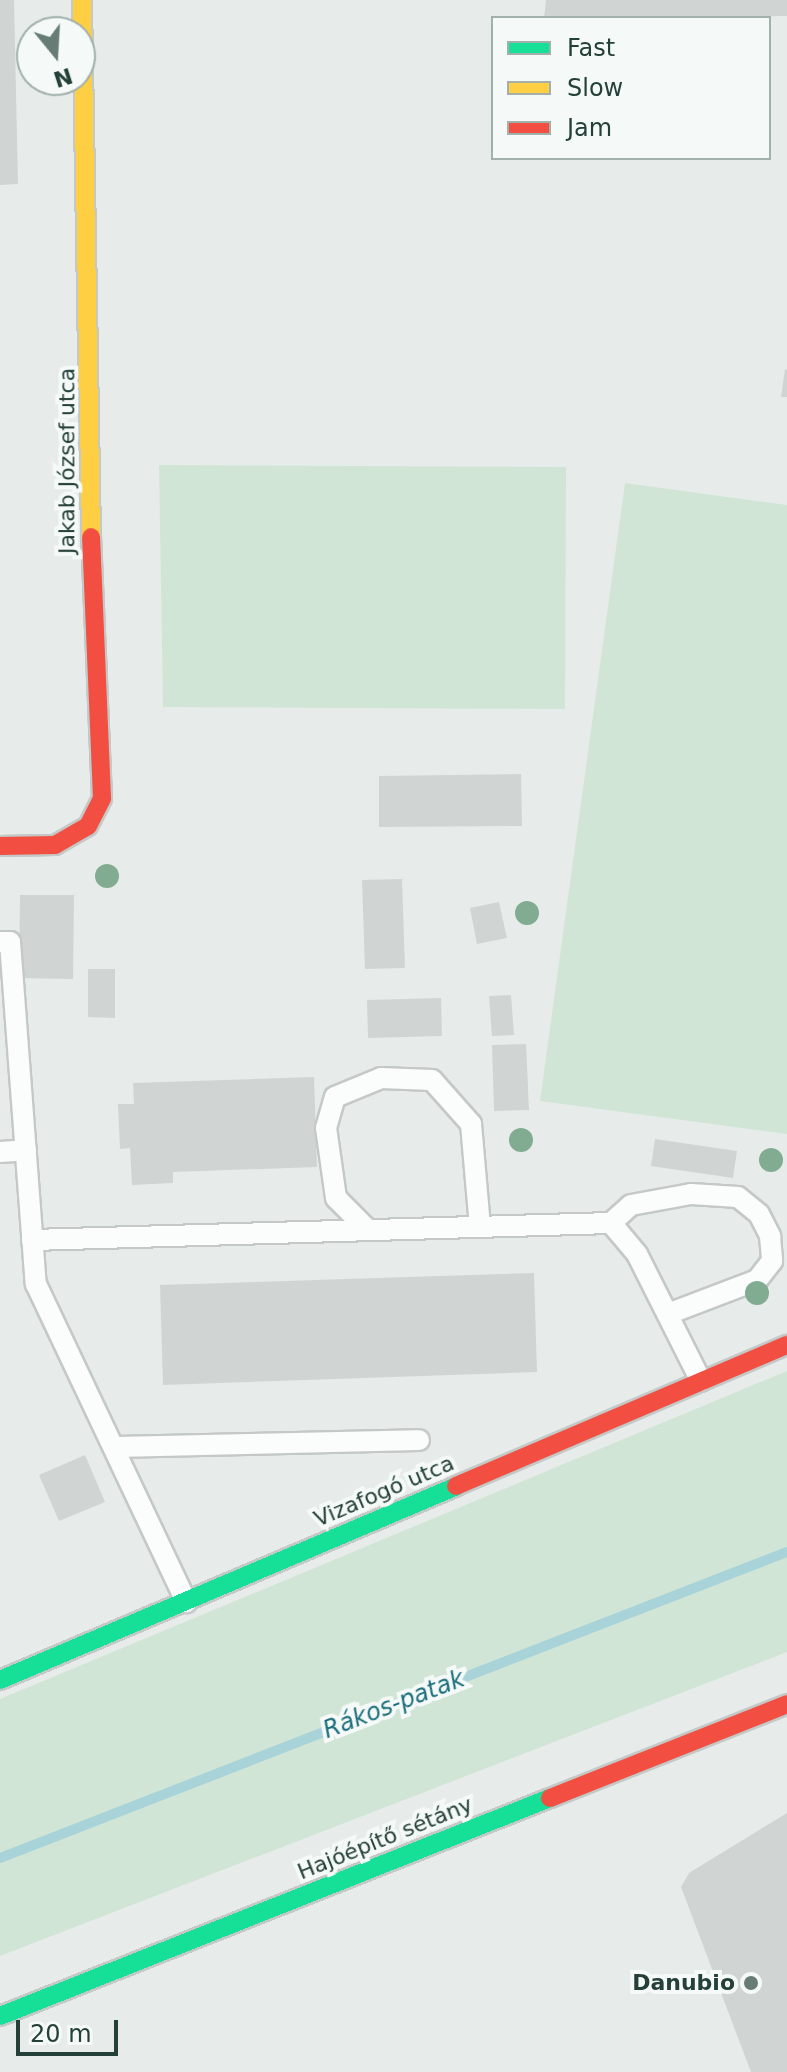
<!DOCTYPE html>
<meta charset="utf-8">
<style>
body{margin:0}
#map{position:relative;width:787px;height:2072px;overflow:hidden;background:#e7ecea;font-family:"DejaVu Sans",sans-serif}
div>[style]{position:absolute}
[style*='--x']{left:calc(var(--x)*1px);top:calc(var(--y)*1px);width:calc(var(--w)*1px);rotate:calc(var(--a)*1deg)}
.green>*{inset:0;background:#d0e5d6}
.stream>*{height:10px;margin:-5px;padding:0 5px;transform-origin:5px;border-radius:5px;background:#a8d4d9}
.building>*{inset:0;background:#d0d5d3}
.roads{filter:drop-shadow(2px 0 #c4c9c7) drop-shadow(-2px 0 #c4c9c7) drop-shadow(0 2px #c4c9c7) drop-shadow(0 -2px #c4c9c7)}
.lane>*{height:20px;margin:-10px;padding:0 10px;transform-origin:10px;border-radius:10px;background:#fbfcfc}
.fast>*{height:18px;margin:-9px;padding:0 9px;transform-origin:9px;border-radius:9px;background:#16e098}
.slow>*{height:18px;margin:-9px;padding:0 9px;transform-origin:9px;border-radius:9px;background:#ffcf43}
.jam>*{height:18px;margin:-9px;padding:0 9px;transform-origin:9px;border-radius:9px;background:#f24e42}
.trees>*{width:24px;height:24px;margin:-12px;border-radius:50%;background:#81ac91}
.dots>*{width:22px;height:22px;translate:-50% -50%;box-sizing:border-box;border:4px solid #f5faf8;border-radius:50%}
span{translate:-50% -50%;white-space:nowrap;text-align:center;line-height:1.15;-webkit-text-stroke:8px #f5faf8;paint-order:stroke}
.street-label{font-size:22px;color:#244038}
.poi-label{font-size:22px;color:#244038;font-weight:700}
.right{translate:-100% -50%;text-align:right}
.water-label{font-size:24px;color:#1d6f7d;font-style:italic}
.legend{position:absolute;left:491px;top:16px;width:280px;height:144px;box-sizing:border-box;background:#f5faf8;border:2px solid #a1b0ab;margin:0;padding:10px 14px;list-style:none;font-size:24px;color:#244038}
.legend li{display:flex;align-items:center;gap:16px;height:40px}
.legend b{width:40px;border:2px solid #a1b0ab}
.north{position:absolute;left:16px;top:16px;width:80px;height:80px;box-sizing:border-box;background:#f5faf8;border:2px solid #a1b0ab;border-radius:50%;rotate:162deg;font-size:22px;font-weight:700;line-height:32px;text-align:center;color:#244038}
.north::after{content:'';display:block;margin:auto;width:28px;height:36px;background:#687c76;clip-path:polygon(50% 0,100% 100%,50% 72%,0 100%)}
.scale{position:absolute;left:16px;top:2020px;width:102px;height:36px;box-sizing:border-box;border:4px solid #244038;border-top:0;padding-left:10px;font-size:24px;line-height:28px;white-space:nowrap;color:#244038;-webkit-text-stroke:6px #f5faf8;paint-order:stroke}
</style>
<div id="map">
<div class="green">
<div style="clip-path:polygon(159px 465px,566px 467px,565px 709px,163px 707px)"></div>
<div style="clip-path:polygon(625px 483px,787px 505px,787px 1134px,540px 1101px)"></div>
<div style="clip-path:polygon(787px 1371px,787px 1652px,0 1956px,0 1699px)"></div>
</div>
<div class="stream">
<div style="--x:0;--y:1858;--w:844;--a:-21.25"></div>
</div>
<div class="building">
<div style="clip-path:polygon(0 0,14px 0,18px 184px,0 185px)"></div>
<div style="clip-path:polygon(546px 0,787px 0,787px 16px,544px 18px)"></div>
<div style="clip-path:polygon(785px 369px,787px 370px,787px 397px,781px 397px)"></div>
<div style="clip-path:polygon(521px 774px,522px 826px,379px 827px,379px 776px)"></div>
<div style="clip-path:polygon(402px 879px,405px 968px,365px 969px,362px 880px)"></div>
<div style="clip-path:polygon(20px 895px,74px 895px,73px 979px,19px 978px)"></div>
<div style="clip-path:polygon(499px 902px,507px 938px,477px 944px,470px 908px)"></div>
<div style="clip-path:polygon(88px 969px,115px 969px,115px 1018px,88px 1017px)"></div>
<div style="clip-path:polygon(511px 995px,514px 1035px,492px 1036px,489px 996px)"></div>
<div style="clip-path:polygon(441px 998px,442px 1036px,368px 1038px,367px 1000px)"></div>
<div style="clip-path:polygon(526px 1044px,529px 1110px,494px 1111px,492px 1045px)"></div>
<div style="clip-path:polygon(314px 1077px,317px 1167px,173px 1172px,173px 1183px,132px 1185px,130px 1148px,120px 1149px,118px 1104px,134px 1104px,133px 1083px)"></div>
<div style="clip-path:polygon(655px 1139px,737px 1151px,733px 1178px,651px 1166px)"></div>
<div style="clip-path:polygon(534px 1273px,537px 1372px,163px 1385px,160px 1285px)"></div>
<div style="clip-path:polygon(85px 1455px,105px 1502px,59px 1521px,39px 1475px)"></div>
<div style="clip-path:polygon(787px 1813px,787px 2072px,751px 2072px,681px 1887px,689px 1873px)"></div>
</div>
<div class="roads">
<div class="lane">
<div style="--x:0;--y:942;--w:10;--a:0"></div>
<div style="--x:10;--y:942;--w:343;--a:85.7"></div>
<div style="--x:36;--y:1284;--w:352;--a:64.7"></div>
<div style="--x:0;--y:1152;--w:26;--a:-4"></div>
<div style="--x:611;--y:1223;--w:27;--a:-42"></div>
<div style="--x:631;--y:1205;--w:61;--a:-10.4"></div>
<div style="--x:691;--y:1194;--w:47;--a:3.7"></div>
<div style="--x:738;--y:1197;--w:27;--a:39"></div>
<div style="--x:759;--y:1214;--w:25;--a:63"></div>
<div style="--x:770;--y:1236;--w:25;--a:85"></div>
<div style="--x:772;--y:1261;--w:24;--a:128"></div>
<div style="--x:757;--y:1280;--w:95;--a:159.1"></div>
<div style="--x:368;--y:1230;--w:45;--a:-135"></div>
<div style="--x:336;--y:1198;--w:71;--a:-98.1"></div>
<div style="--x:326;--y:1128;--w:32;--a:-74"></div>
<div style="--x:335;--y:1097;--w:50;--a:-22.4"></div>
<div style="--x:381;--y:1078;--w:51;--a:2.2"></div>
<div style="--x:432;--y:1080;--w:59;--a:48.4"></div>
<div style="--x:471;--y:1124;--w:103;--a:85"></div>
<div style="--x:32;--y:1240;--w:579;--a:-1.68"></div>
<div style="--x:611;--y:1223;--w:40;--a:50"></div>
<div style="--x:637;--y:1254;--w:142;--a:63.3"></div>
<div style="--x:115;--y:1447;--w:304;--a:-1.3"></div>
</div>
<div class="fast">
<div style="--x:0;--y:1680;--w:496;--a:-23"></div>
<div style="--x:0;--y:2016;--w:592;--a:-21.62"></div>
</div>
<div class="slow">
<div style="--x:82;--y:0;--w:537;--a:89.04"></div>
</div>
<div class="jam">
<div style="--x:0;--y:846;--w:55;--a:-1"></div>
<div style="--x:55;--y:845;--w:38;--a:-30"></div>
<div style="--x:88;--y:826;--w:31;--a:-63"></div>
<div style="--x:102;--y:798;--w:261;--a:-92.4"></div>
<div style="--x:456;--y:1486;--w:360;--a:-23.1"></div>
<div style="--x:550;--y:1798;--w:255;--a:-21.6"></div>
</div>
</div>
<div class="trees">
<div style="left:107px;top:876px"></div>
<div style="left:527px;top:913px"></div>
<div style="left:521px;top:1140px"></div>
<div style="left:771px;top:1160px"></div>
<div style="left:757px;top:1293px"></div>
</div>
<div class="dots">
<div style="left:751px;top:1983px;background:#687c76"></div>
</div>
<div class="street-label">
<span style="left:67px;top:461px;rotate:-90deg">Jakab József utca</span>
<span style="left:384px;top:1491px;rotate:-23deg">Vizafogó utca</span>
<span style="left:385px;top:1838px;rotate:-22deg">Hajóépítő sétány</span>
</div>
<div class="poi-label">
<span class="right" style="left:735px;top:1983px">Danubio</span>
</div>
<div class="water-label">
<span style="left:394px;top:1705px;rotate:-21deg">Rákos-patak</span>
</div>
<ul class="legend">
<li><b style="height:10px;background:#16e098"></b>Fast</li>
<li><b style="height:10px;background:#ffcf43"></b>Slow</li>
<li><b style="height:10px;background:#f24e42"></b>Jam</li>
</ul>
<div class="north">N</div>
<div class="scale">20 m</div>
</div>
